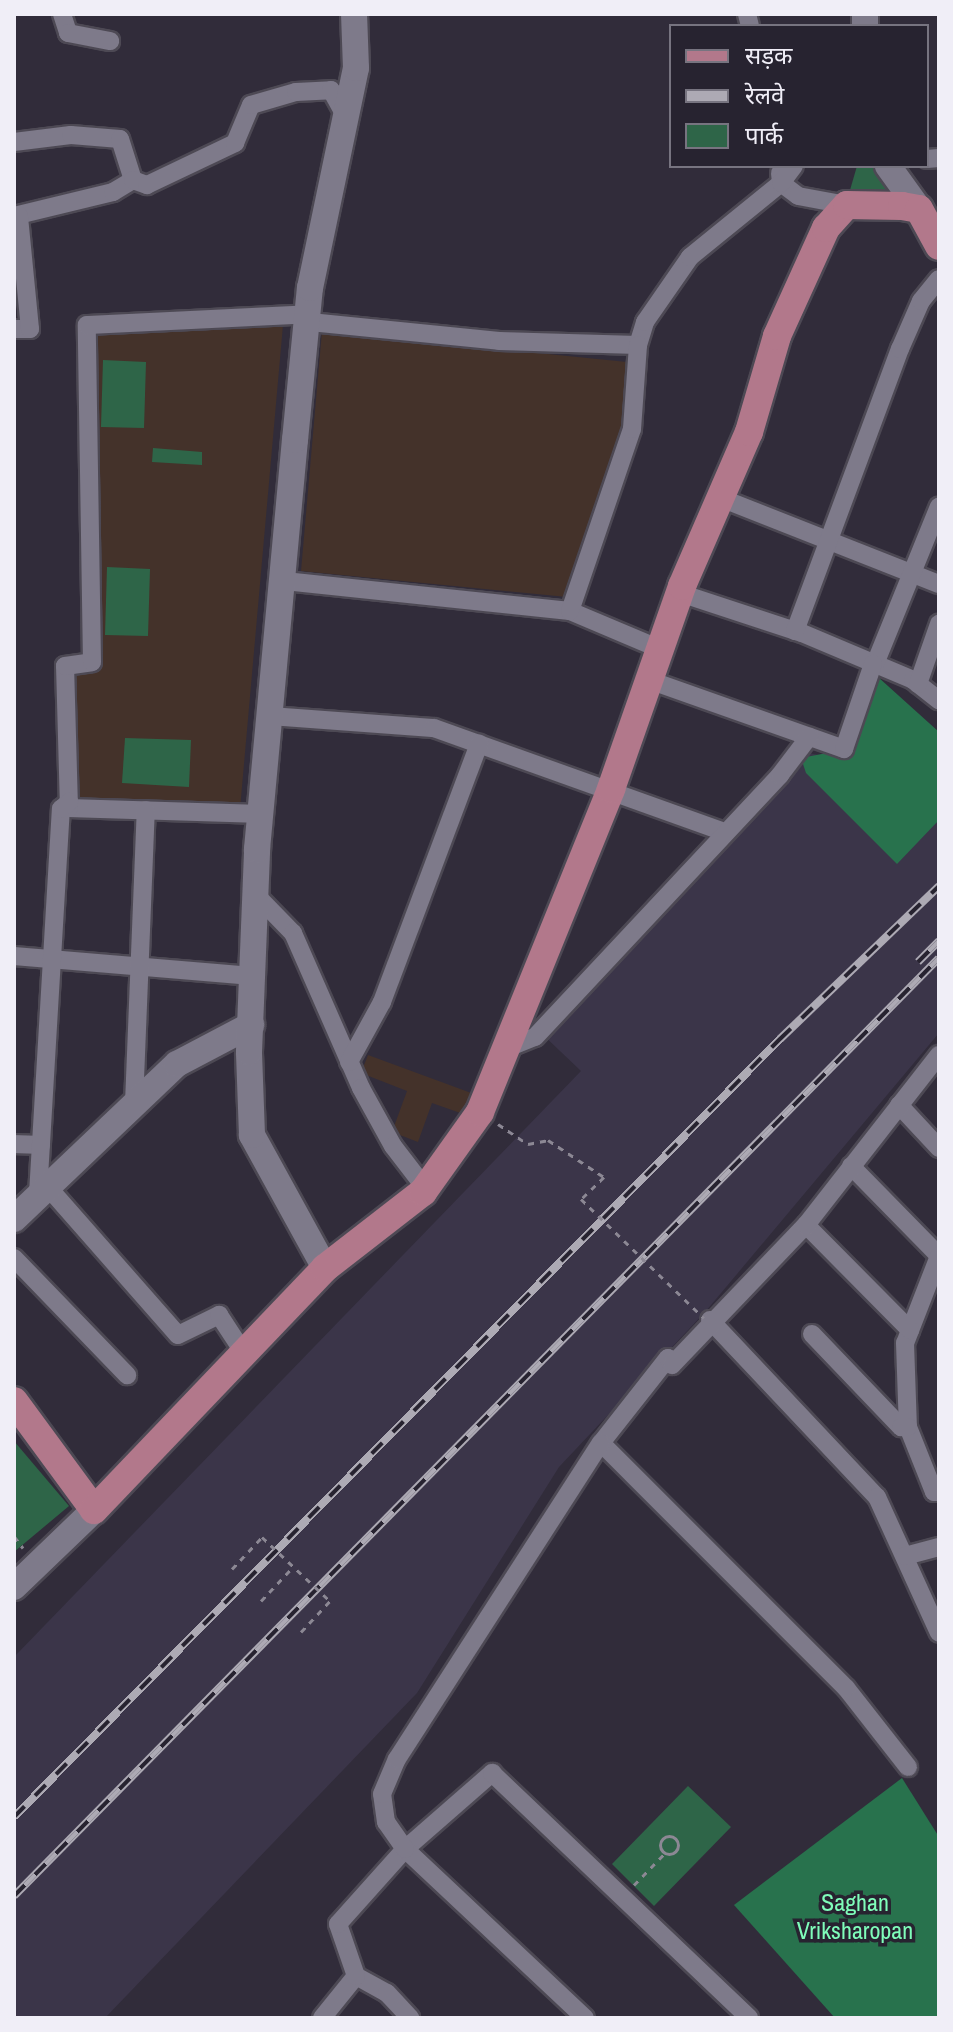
<!DOCTYPE html>
<meta charset="utf-8">
<style>
body{margin:0}
#map{position:relative;width:953px;height:2032px;overflow:hidden;background:#312c3a;font-family:"Archivo Narrow","Noto Sans Devanagari",sans-serif}
div>[style]{position:absolute}
[style*='--x']{left:calc(var(--x)*1px);top:calc(var(--y)*1px);width:calc(var(--w)*1px);rotate:calc(var(--a)*1deg)}
.built>*{inset:0;background:#3b3549}
.education>*{inset:0;background:#44322a}
.green>*{inset:0;background:#2e6548}
.forest>*{inset:0;background:#28724d}
.path>*{height:3px;margin-top:-1.5px;transform-origin:0;background:repeating-linear-gradient(90deg,#8c8894 0 6px,transparent 0 12px)}
.path>.ring{margin:-1.5px;padding:0;box-sizing:content-box;background:none;border:3px solid #8c8894;border-radius:50%}
.roads{filter:drop-shadow(2px 0 #4d4954) drop-shadow(-2px 0 #4d4954) drop-shadow(0 2px #4d4954) drop-shadow(0 -2px #4d4954)}
.street>*{height:18px;margin:-9px;padding:0 9px;transform-origin:9px;border-radius:9px;background:#7e7a8a}
.secondary>*{height:26px;margin:-13px;padding:0 13px;transform-origin:13px;border-radius:13px;background:#7e7a8a}
.primary>*{height:28px;margin:-14px;padding:0 14px;transform-origin:14px;border-radius:14px;background:#b2788b}
.rail>*{height:8px;margin-top:-4px;transform-origin:0;background:repeating-linear-gradient(90deg,#272330 0 15px,#adaab4 0 30px);box-sizing:border-box;border-block:2px solid #adaab4}
.path-bridge>*{height:3px;margin-top:-1.5px;transform-origin:0;background:repeating-linear-gradient(90deg,#8c8894 0 6px,transparent 0 12px)}
span{translate:-50% -50%;white-space:nowrap;text-align:center;line-height:1.15;-webkit-text-stroke:7px #272330;paint-order:stroke}
.park-label{font-size:24px;color:#7ffdba}
.frame{position:absolute;inset:0;border:16px solid #f0eef7;pointer-events:none}
.legend{position:absolute;left:669px;top:24px;width:260px;height:144px;box-sizing:border-box;background:#272330;border:2px solid #777480;margin:0;padding:10px 14px;list-style:none;font-size:24px;color:#f0eef7}
.legend li{display:flex;align-items:center;gap:16px;height:40px}
.legend b{width:40px;border:2px solid #777480}
</style>
<div id="map">
<div class="built">
<div style="clip-path:polygon(939px 735px,939px 1033px,706px 1311px,559px 1467px,417px 1693px,105px 2018px,14px 2018px,14px 1657px,581px 1071px,539px 1031px,809px 753px,844px 760px)"></div>
</div>
<div class="education">
<div style="clip-path:polygon(283px 325px,240px 809px,75px 803px,68px 671px,97px 669px,94px 331px)"></div>
<div style="clip-path:polygon(322px 331px,627px 362px,626px 420px,567px 597px,301px 571px)"></div>
<div style="clip-path:polygon(368px 1055px,474px 1094px,466px 1115px,432px 1103px,418px 1142px,392px 1132px,407px 1091px,361px 1073px)"></div>
</div>
<div class="green">
<div style="clip-path:polygon(857px 166px,872px 166px,891px 195px,848px 197px)"></div>
<div style="clip-path:polygon(103px 360px,146px 362px,144px 428px,101px 427px)"></div>
<div style="clip-path:polygon(153px 448px,202px 452px,202px 465px,152px 462px)"></div>
<div style="clip-path:polygon(107px 567px,150px 569px,148px 636px,105px 635px)"></div>
<div style="clip-path:polygon(125px 738px,191px 740px,189px 787px,122px 783px)"></div>
<div style="clip-path:polygon(14px 1441px,69px 1506px,14px 1552px)"></div>
<div style="clip-path:polygon(688px 1786px,731px 1827px,654px 1906px,612px 1864px)"></div>
</div>
<div class="forest">
<div style="clip-path:polygon(878px 677px,939px 732px,939px 820px,897px 864px,806px 773px,801px 758px,837px 751px)"></div>
<div style="clip-path:polygon(902px 1778px,939px 1837px,939px 2018px,835px 2018px,734px 1905px)"></div>
</div>
<div class="path">
<div style="--x:498;--y:1124;--w:36;--a:34"></div>
<div style="--x:528;--y:1144;--w:20;--a:-11"></div>
<div style="--x:548;--y:1140;--w:67;--a:33.5"></div>
<div style="--x:604;--y:1177;--w:32;--a:136"></div>
<div style="--x:14;--y:1536;--w:15;--a:53"></div>
<div style="--x:232;--y:1569;--w:44;--a:-46.8"></div>
<div style="--x:261;--y:1601;--w:47;--a:-46.7"></div>
<div style="--x:301;--y:1632;--w:42;--a:-46.9"></div>
<div class="ring" style="left:660px;top:1836px;width:15px;height:15px"></div>
<div style="--x:634;--y:1885;--w:45;--a:-45.9"></div>
</div>
<div class="roads">
<div class="street">
<div style="--x:62;--y:14;--w:20;--a:72"></div>
<div style="--x:68;--y:33;--w:43;--a:10.8"></div>
<div style="--x:747;--y:14;--w:12;--a:76"></div>
<div style="--x:14;--y:142;--w:57;--a:-7"></div>
<div style="--x:71;--y:135;--w:49;--a:4.7"></div>
<div style="--x:120;--y:139;--w:43;--a:72.4"></div>
<div style="--x:927;--y:159;--w:12;--a:-5"></div>
<div style="--x:780;--y:173;--w:10;--a:84"></div>
<div style="--x:781;--y:183;--w:21;--a:37"></div>
<div style="--x:798;--y:196;--w:50;--a:10.4"></div>
<div style="--x:14;--y:216;--w:102;--a:-13.6"></div>
<div style="--x:113;--y:192;--w:23;--a:-31"></div>
<div style="--x:133;--y:180;--w:15;--a:20"></div>
<div style="--x:147;--y:185;--w:98;--a:-25.5"></div>
<div style="--x:235;--y:143;--w:41;--a:-67.2"></div>
<div style="--x:251;--y:105;--w:47;--a:-16.1"></div>
<div style="--x:296;--y:92;--w:35;--a:-3"></div>
<div style="--x:331;--y:90;--w:29;--a:61"></div>
<div style="--x:310;--y:322;--w:190;--a:5.7"></div>
<div style="--x:499;--y:341;--w:139;--a:1.6"></div>
<div style="--x:638;--y:345;--w:24;--a:-73"></div>
<div style="--x:645;--y:322;--w:79;--a:-55.3"></div>
<div style="--x:690;--y:257;--w:117;--a:-39.1"></div>
<div style="--x:781;--y:183;--w:21;--a:-53"></div>
<div style="--x:14;--y:329;--w:16;--a:0"></div>
<div style="--x:30;--y:329;--w:114;--a:-95.6"></div>
<div style="--x:723;--y:499;--w:232;--a:21.5"></div>
<div style="--x:284;--y:581;--w:288;--a:6"></div>
<div style="--x:570;--y:611;--w:98;--a:22.9"></div>
<div style="--x:680;--y:593;--w:128;--a:18.2"></div>
<div style="--x:802;--y:633;--w:121;--a:22.9"></div>
<div style="--x:913;--y:680;--w:33;--a:38"></div>
<div style="--x:570;--y:611;--w:192;--a:-71.2"></div>
<div style="--x:632;--y:429;--w:84;--a:-85.9"></div>
<div style="--x:795;--y:631;--w:301;--a:-69.6"></div>
<div style="--x:900;--y:349;--w:52;--a:-66.4"></div>
<div style="--x:921;--y:301;--w:28;--a:-51"></div>
<div style="--x:875;--y:664;--w:170;--a:-67.9"></div>
<div style="--x:649;--y:680;--w:207;--a:19.5"></div>
<div style="--x:844;--y:749;--w:90;--a:-71.2"></div>
<div style="--x:918;--y:684;--w:64;--a:-70.7"></div>
<div style="--x:269;--y:716;--w:165;--a:4.2"></div>
<div style="--x:434;--y:728;--w:309;--a:19.7"></div>
<div style="--x:261;--y:814;--w:192;--a:-178.2"></div>
<div style="--x:69;--y:808;--w:142;--a:-91.6"></div>
<div style="--x:65;--y:666;--w:27;--a:-8"></div>
<div style="--x:92;--y:662;--w:337;--a:-90.9"></div>
<div style="--x:87;--y:325;--w:223;--a:-2.8"></div>
<div style="--x:256;--y:895;--w:53;--a:45.8"></div>
<div style="--x:293;--y:933;--w:169;--a:66.3"></div>
<div style="--x:361;--y:1088;--w:66;--a:61.1"></div>
<div style="--x:393;--y:1146;--w:54;--a:52.5"></div>
<div style="--x:14;--y:956;--w:239;--a:4.8"></div>
<div style="--x:505;--y:1049;--w:32;--a:-22"></div>
<div style="--x:535;--y:1037;--w:359;--a:-46.9"></div>
<div style="--x:780;--y:775;--w:48;--a:-52.7"></div>
<div style="--x:349;--y:1062;--w:68;--a:-61.2"></div>
<div style="--x:382;--y:1002;--w:276;--a:-69.4"></div>
<div style="--x:134;--y:1104;--w:294;--a:-87.7"></div>
<div style="--x:899;--y:1105;--w:59;--a:47.1"></div>
<div style="--x:14;--y:1144;--w:27;--a:2"></div>
<div style="--x:851;--y:1166;--w:126;--a:45.6"></div>
<div style="--x:939;--y:1256;--w:93;--a:111.3"></div>
<div style="--x:905;--y:1343;--w:84;--a:88"></div>
<div style="--x:908;--y:1427;--w:70;--a:68.2"></div>
<div style="--x:934;--y:1492;--w:5;--a:0"></div>
<div style="--x:47;--y:1186;--w:198;--a:48.7"></div>
<div style="--x:178;--y:1335;--w:46;--a:-26"></div>
<div style="--x:219;--y:1315;--w:45;--a:56.7"></div>
<div style="--x:38;--y:1194;--w:386;--a:-86.6"></div>
<div style="--x:61;--y:809;--w:11;--a:-41"></div>
<div style="--x:806;--y:1225;--w:148;--a:45.3"></div>
<div style="--x:14;--y:1258;--w:163;--a:46"></div>
<div style="--x:710;--y:1320;--w:243;--a:46.7"></div>
<div style="--x:877;--y:1497;--w:149;--a:65.5"></div>
<div style="--x:812;--y:1334;--w:129;--a:46.3"></div>
<div style="--x:901;--y:1427;--w:7;--a:0"></div>
<div style="--x:905;--y:1556;--w:35;--a:-15"></div>
<div style="--x:908;--y:1767;--w:100;--a:-128.1"></div>
<div style="--x:846;--y:1688;--w:346;--a:-135"></div>
<div style="--x:601;--y:1443;--w:108;--a:-51.8"></div>
<div style="--x:668;--y:1358;--w:8;--a:60"></div>
<div style="--x:672;--y:1365;--w:194;--a:-46.3"></div>
<div style="--x:806;--y:1225;--w:216;--a:-52"></div>
<div style="--x:356;--y:1976;--w:35;--a:29"></div>
<div style="--x:387;--y:1993;--w:34;--a:47"></div>
<div style="--x:322;--y:2018;--w:54;--a:-51"></div>
<div style="--x:356;--y:1976;--w:55;--a:-109.1"></div>
<div style="--x:338;--y:1924;--w:101;--a:-48.2"></div>
<div style="--x:405;--y:1849;--w:116;--a:-41.1"></div>
<div style="--x:492;--y:1773;--w:355;--a:43.6"></div>
<div style="--x:585;--y:2018;--w:247;--a:-136.8"></div>
<div style="--x:405;--y:1849;--w:33;--a:-125"></div>
<div style="--x:386;--y:1822;--w:28;--a:-98"></div>
<div style="--x:382;--y:1794;--w:38;--a:-67"></div>
<div style="--x:397;--y:1759;--w:376;--a:-57.2"></div>
</div>
<div class="secondary">
<div style="--x:865;--y:26;--w:12;--a:-90"></div>
<div style="--x:888;--y:166;--w:53;--a:54.2"></div>
<div style="--x:14;--y:1219;--w:225;--a:-43.6"></div>
<div style="--x:177;--y:1064;--w:84;--a:-27.8"></div>
<div style="--x:325;--y:1268;--w:152;--a:-118.8"></div>
<div style="--x:252;--y:1135;--w:83;--a:-92.1"></div>
<div style="--x:249;--y:1052;--w:203;--a:-87.7"></div>
<div style="--x:257;--y:849;--w:411;--a:-84.7"></div>
<div style="--x:295;--y:440;--w:153;--a:-84.4"></div>
<div style="--x:310;--y:288;--w:225;--a:-78.2"></div>
<div style="--x:356;--y:68;--w:54;--a:-92.1"></div>
<div style="--x:14;--y:1587;--w:111;--a:-43.9"></div>
</div>
<div class="primary">
<div style="--x:14;--y:1401;--w:135;--a:53.7"></div>
<div style="--x:94;--y:1510;--w:335;--a:-46.3"></div>
<div style="--x:325;--y:1268;--w:124;--a:-37.8"></div>
<div style="--x:423;--y:1192;--w:98;--a:-54.5"></div>
<div style="--x:480;--y:1112;--w:349;--a:-67.9"></div>
<div style="--x:611;--y:789;--w:215;--a:-70.7"></div>
<div style="--x:682;--y:586;--w:168;--a:-66.5"></div>
<div style="--x:749;--y:432;--w:100;--a:-73.7"></div>
<div style="--x:777;--y:336;--w:119;--a:-65.6"></div>
<div style="--x:826;--y:228;--w:31;--a:-48"></div>
<div style="--x:847;--y:205;--w:55;--a:1"></div>
<div style="--x:902;--y:206;--w:17;--a:10"></div>
<div style="--x:919;--y:209;--w:42;--a:61.6"></div>
</div>
</div>
<div class="rail">
<div style="--x:918;--y:962;--w:30;--a:-45"></div>
<div style="--x:14;--y:1817;--w:1092;--a:-45.45"></div>
<div style="--x:780;--y:1039;--w:221;--a:-43.9"></div>
<div style="--x:14;--y:1896;--w:1317;--a:-45.4"></div>
</div>
<div class="path-bridge">
<div style="--x:581;--y:1199;--w:171;--a:44.1"></div>
<div style="--x:262;--y:1537;--w:93;--a:43.3"></div>
</div>
<div class="park-label">
<span style="left:855px;top:1917px">Saghan<br>Vriksharopan</span>
</div>
<div class="frame"></div>
<ul class="legend">
<li><b style="height:10px;background:#b2788b"></b>सड़क</li>
<li><b style="height:10px;background:#adaab4"></b>रेलवे</li>
<li><b style="height:22px;background:#2e6548"></b>पार्क</li>
</ul>
</div>
